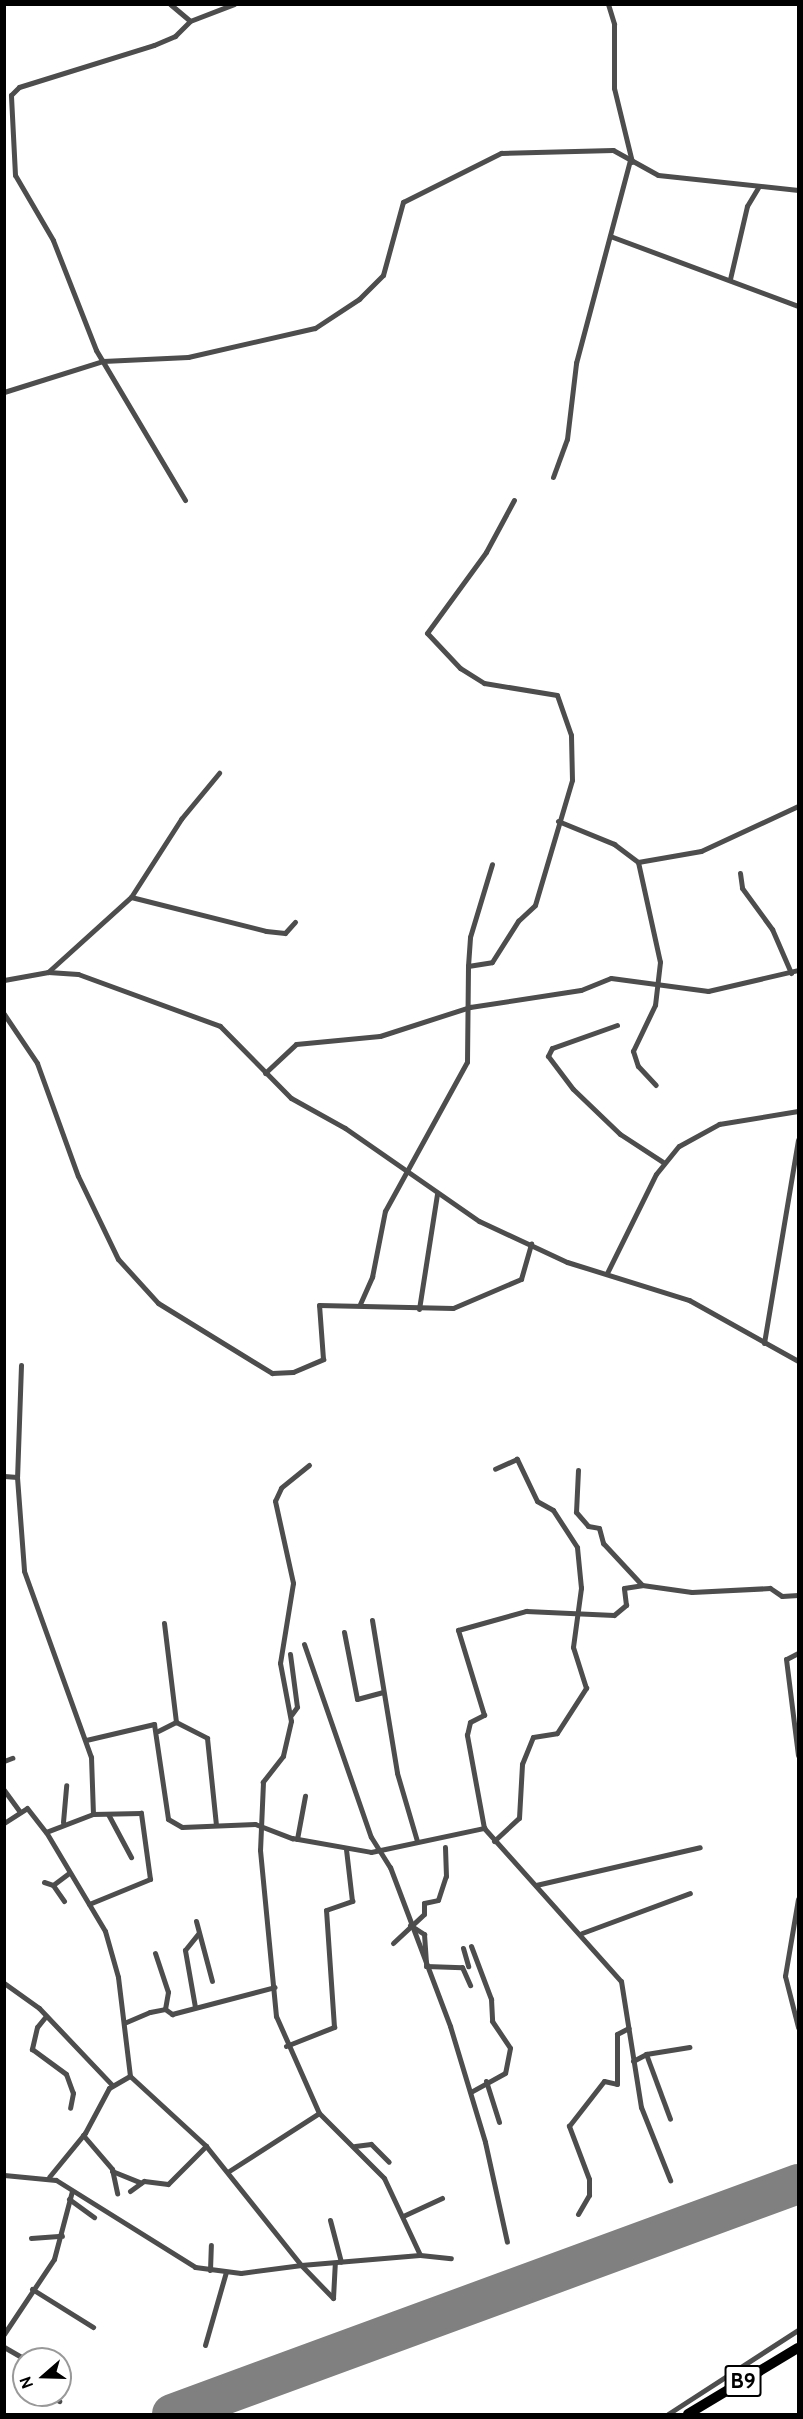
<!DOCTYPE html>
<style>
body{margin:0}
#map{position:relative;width:803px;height:2419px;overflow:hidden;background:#fff;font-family:Cabin,sans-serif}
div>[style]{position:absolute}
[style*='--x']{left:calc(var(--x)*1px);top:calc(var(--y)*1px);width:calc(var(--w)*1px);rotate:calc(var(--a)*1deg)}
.runway>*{height:40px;margin:-20px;padding:0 20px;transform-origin:20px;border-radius:20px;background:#808080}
.street>*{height:5px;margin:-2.5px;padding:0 2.5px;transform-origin:2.5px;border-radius:2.5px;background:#4d4d4d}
.highway>*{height:10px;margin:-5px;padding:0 5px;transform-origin:5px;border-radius:5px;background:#000}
span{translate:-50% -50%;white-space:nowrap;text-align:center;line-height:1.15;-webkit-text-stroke:6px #fff;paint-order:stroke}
.shield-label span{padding:2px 4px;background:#fff;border:2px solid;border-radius:4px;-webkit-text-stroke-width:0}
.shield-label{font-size:21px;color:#000;font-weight:700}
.frame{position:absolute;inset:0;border:6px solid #000;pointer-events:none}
.north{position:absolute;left:12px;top:2347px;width:60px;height:60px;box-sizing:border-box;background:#fff;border:2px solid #999;border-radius:50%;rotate:250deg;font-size:16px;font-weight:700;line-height:24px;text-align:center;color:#000}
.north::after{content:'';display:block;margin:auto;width:21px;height:27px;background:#000;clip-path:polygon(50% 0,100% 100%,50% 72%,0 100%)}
</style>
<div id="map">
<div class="runway">
<div style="--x:172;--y:2414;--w:667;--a:-20.17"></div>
</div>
<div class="street">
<div style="--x:170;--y:4;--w:26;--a:40"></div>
<div style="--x:190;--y:21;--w:47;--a:-21.1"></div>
<div style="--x:608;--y:4;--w:21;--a:73"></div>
<div style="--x:614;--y:24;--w:64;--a:90"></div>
<div style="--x:614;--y:88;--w:76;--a:76.3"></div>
<div style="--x:610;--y:236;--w:201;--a:20.4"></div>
<div style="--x:730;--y:279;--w:75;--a:-76.9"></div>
<div style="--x:747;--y:206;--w:23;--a:-59"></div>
<div style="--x:4;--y:392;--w:104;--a:-17.4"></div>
<div style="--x:103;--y:361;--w:85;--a:-2.7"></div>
<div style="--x:188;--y:357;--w:130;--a:-12.9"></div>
<div style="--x:315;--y:328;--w:53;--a:-33.4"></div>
<div style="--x:359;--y:299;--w:34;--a:-45"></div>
<div style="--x:383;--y:275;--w:76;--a:-74.7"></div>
<div style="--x:403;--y:202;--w:110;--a:-26.6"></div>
<div style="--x:501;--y:153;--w:112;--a:-1.5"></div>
<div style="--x:613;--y:150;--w:51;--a:29.1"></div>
<div style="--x:658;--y:175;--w:141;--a:6.1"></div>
<div style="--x:553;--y:477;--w:40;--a:-69.8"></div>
<div style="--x:567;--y:439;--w:77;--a:-83.2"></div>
<div style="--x:576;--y:363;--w:210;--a:-75.1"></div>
<div style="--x:185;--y:500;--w:174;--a:-120.7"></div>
<div style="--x:96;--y:350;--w:118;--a:-111.4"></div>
<div style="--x:53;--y:240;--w:75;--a:-120.3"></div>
<div style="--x:15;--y:175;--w:80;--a:-92.9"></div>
<div style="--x:11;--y:95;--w:11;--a:-45"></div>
<div style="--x:19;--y:87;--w:141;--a:-17.3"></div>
<div style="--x:154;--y:45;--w:23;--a:-23"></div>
<div style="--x:175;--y:36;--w:21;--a:-45"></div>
<div style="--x:558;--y:821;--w:61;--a:22.3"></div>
<div style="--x:614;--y:844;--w:30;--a:37"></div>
<div style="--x:638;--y:862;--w:102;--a:77.6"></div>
<div style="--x:660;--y:962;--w:43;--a:96.6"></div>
<div style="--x:655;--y:1005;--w:51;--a:115.6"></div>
<div style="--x:633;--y:1051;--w:16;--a:72"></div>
<div style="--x:638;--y:1066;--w:26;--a:47"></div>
<div style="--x:638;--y:862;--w:64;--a:-9.9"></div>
<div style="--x:701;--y:851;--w:107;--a:-24.9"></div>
<div style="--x:740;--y:873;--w:15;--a:82"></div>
<div style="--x:742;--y:888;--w:51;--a:53.8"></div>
<div style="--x:772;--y:929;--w:48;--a:66.6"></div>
<div style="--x:131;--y:897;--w:139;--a:14.1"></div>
<div style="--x:266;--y:931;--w:19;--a:6"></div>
<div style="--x:285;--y:933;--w:15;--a:-48"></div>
<div style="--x:468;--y:966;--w:29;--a:-86"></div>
<div style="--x:470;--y:937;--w:76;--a:-73.2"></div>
<div style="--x:48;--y:972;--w:112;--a:-42.1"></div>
<div style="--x:131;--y:897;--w:93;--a:-57.3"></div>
<div style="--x:181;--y:819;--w:60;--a:-50.4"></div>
<div style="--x:4;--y:980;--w:45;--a:-10.3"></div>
<div style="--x:48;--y:972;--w:30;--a:4"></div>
<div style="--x:78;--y:974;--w:151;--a:20.1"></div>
<div style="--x:220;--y:1026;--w:101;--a:45.4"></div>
<div style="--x:291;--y:1098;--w:62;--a:29.1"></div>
<div style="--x:345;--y:1128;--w:163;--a:34.8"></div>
<div style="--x:479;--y:1221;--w:97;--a:25"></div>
<div style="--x:567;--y:1262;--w:128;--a:17.3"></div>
<div style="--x:689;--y:1300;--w:125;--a:29.2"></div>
<div style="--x:4;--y:1014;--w:59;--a:56"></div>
<div style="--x:37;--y:1063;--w:120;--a:70.1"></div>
<div style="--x:78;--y:1176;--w:92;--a:64.3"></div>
<div style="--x:118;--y:1259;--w:59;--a:47.7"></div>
<div style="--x:158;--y:1303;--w:134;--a:31.6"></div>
<div style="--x:272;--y:1373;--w:21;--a:-3"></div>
<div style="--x:293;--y:1372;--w:33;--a:-23"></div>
<div style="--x:323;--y:1359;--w:54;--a:-94.2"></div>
<div style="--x:319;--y:1305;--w:134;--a:1.3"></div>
<div style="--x:453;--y:1308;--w:74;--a:-23.1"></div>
<div style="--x:521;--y:1279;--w:37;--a:-74"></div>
<div style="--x:617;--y:1025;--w:69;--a:160.5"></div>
<div style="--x:552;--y:1048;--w:9;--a:117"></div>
<div style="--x:548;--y:1056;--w:41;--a:52.9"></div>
<div style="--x:573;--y:1089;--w:65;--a:43.8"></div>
<div style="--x:620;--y:1134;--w:51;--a:33.1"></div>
<div style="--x:265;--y:1073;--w:42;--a:-43.1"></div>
<div style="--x:296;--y:1044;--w:84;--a:-5.4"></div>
<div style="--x:380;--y:1036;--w:95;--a:-17.9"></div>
<div style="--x:470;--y:1007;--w:112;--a:-8.7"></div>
<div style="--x:581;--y:990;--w:32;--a:-22"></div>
<div style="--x:611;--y:978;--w:98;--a:7.6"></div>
<div style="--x:708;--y:991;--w:92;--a:-13.1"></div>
<div style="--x:607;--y:1273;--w:110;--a:-63.7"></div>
<div style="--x:656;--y:1174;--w:36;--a:-51"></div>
<div style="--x:679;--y:1146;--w:46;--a:-28.8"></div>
<div style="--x:719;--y:1124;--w:80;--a:-9.3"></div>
<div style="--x:360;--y:1304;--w:30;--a:-66"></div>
<div style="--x:372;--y:1277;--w:67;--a:-78.9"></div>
<div style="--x:385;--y:1211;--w:170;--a:-61.2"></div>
<div style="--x:467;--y:1062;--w:96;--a:-89.4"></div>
<div style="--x:468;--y:966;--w:24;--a:-9"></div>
<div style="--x:492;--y:962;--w:49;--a:-57.6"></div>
<div style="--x:518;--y:921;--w:23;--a:-43"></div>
<div style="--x:535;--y:905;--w:130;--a:-73.5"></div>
<div style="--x:572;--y:780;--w:45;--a:-91.3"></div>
<div style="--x:571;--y:735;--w:42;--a:-109.3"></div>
<div style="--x:557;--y:695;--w:74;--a:-170.7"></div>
<div style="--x:484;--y:683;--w:28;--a:-148"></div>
<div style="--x:460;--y:668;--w:48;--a:-133.3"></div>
<div style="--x:427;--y:633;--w:100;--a:-53.9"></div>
<div style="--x:486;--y:552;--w:59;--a:-61.7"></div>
<div style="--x:419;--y:1309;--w:116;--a:-81.1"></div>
<div style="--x:764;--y:1343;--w:206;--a:-80.5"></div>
<div style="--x:21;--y:1365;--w:112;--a:92"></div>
<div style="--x:17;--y:1477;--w:94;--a:85.7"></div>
<div style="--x:24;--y:1571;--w:198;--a:70.2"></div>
<div style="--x:91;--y:1757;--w:57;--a:88"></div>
<div style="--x:93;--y:1814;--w:50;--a:159"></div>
<div style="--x:46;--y:1832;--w:115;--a:59.2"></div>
<div style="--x:105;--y:1931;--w:48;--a:74.2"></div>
<div style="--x:118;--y:1977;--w:100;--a:83.1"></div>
<div style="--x:130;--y:2076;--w:103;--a:42.6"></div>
<div style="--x:206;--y:2146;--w:152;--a:51.4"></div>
<div style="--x:301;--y:2265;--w:119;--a:-4.8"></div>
<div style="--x:420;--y:2255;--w:31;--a:6"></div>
<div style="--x:309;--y:1465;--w:36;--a:141"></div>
<div style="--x:281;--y:1488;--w:14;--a:115"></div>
<div style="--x:275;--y:1501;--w:84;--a:77.6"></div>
<div style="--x:293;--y:1583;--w:81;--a:99.2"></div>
<div style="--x:280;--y:1663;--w:59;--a:79.3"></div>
<div style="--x:291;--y:1721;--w:36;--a:103"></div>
<div style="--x:283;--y:1756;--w:33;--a:128"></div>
<div style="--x:263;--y:1782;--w:68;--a:92.5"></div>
<div style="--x:260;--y:1850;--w:167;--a:84.5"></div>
<div style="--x:276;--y:2016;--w:106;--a:66.1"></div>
<div style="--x:319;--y:2113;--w:92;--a:45"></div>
<div style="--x:384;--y:2178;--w:85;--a:64.9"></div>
<div style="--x:578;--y:1470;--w:42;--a:92.7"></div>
<div style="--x:576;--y:1512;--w:18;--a:49"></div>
<div style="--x:588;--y:1526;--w:11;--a:10"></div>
<div style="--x:599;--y:1528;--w:16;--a:75"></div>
<div style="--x:603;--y:1543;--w:57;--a:47.1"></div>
<div style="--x:642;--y:1585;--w:50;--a:8"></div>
<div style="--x:692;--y:1592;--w:78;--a:-2.9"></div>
<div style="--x:770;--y:1588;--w:14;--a:34"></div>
<div style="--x:782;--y:1596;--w:16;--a:-4"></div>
<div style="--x:4;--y:1476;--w:13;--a:4"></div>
<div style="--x:372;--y:1620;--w:155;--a:80.7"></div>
<div style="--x:397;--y:1773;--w:71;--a:73.6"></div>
<div style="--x:164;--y:1623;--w:100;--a:83.1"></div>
<div style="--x:176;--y:1722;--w:35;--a:27"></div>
<div style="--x:207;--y:1738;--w:87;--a:84.1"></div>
<div style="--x:344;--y:1632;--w:68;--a:79"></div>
<div style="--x:357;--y:1699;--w:27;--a:-15"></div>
<div style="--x:304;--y:1644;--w:204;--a:70.9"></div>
<div style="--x:371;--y:1837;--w:36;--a:58"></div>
<div style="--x:390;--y:1867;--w:170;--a:69.3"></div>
<div style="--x:450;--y:2026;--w:121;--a:73.2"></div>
<div style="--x:485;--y:2142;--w:102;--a:77.6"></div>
<div style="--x:798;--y:1653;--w:13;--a:153"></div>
<div style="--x:786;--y:1659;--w:97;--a:82.9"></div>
<div style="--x:290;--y:1654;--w:53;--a:82.5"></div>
<div style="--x:297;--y:1707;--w:9;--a:126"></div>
<div style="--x:158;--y:1731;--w:20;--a:-27"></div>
<div style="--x:86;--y:1740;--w:70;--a:-13.2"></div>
<div style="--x:154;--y:1724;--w:96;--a:81.6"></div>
<div style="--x:168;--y:1819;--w:16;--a:30"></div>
<div style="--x:182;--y:1827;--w:73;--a:-2.4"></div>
<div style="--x:255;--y:1824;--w:40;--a:21"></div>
<div style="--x:292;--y:1838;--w:80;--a:10"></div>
<div style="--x:371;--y:1852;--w:116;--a:-12"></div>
<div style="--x:484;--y:1828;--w:205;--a:48.2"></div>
<div style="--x:621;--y:1981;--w:128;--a:81"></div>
<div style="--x:641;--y:2107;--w:79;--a:68.3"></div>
<div style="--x:4;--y:1761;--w:9;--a:-21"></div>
<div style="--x:4;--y:1790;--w:27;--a:54"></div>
<div style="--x:108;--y:1814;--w:49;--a:61.9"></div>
<div style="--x:63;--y:1822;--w:37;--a:-85"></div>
<div style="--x:4;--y:1823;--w:27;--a:-33"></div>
<div style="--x:27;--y:1808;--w:31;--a:52"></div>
<div style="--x:484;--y:1828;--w:95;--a:-100.4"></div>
<div style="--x:467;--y:1735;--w:13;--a:-77"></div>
<div style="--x:470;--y:1722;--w:16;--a:-27"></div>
<div style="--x:484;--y:1715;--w:89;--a:-107"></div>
<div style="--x:458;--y:1630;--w:71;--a:-15.6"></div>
<div style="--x:526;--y:1611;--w:88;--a:2.6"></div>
<div style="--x:614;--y:1615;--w:16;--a:-40"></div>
<div style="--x:626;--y:1605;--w:17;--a:-97"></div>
<div style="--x:624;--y:1588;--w:18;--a:-9"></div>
<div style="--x:297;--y:1839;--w:44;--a:-79.5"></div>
<div style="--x:494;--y:1841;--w:34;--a:-43"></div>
<div style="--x:519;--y:1818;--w:54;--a:-86.8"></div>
<div style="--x:522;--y:1764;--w:29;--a:-68"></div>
<div style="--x:533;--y:1737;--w:24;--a:-9"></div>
<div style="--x:557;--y:1733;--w:54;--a:-57.2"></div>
<div style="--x:586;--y:1688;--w:43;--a:-107.6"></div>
<div style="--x:573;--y:1647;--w:60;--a:-82.3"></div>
<div style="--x:581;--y:1588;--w:41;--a:-95.6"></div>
<div style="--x:577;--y:1547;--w:44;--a:-123"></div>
<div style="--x:553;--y:1510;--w:18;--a:-151"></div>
<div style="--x:537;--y:1501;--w:47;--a:-115.5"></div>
<div style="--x:517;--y:1459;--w:24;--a:156"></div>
<div style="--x:44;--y:1882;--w:9;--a:18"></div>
<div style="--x:536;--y:1885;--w:168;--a:-13"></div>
<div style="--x:798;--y:1899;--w:78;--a:99.6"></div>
<div style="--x:785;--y:1976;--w:53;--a:75.7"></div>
<div style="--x:64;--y:1901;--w:19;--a:-125"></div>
<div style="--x:53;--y:1885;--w:20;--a:-37"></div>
<div style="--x:89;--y:1904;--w:66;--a:-22.3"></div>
<div style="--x:150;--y:1879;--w:67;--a:-97.8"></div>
<div style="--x:141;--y:1813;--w:48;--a:178.8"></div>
<div style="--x:196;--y:1921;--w:62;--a:75.1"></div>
<div style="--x:410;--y:1925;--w:17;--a:33"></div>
<div style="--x:424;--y:1934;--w:32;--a:86"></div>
<div style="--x:426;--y:1966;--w:36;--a:2"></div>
<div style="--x:462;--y:1967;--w:20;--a:66"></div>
<div style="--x:582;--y:1933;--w:115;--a:-20.3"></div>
<div style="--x:393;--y:1943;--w:42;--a:-43.1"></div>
<div style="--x:424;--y:1914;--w:11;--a:-90"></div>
<div style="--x:424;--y:1903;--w:14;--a:-12"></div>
<div style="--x:438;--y:1900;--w:25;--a:-72"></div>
<div style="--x:446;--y:1876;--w:29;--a:-92"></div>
<div style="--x:471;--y:1946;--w:57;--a:69.3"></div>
<div style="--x:491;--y:1999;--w:22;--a:87"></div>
<div style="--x:492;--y:2021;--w:32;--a:56"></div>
<div style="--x:510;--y:2048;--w:25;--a:101"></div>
<div style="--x:505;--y:2073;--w:38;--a:151"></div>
<div style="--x:463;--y:1948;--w:19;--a:74"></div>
<div style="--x:155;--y:1953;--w:41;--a:71.6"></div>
<div style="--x:168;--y:1992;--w:17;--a:100"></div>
<div style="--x:4;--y:1983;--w:43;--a:35.5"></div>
<div style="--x:39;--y:2008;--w:106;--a:46.5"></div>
<div style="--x:195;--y:2007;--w:58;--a:-100"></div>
<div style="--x:185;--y:1950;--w:22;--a:-51"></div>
<div style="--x:46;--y:2016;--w:14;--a:129"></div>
<div style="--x:37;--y:2027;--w:23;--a:103"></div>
<div style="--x:32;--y:2049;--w:42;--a:36.3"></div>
<div style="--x:66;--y:2074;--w:20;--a:70"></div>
<div style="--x:73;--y:2093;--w:15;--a:101"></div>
<div style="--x:124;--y:2023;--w:28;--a:-23"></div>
<div style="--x:150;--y:2012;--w:15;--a:-11"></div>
<div style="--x:165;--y:2009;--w:9;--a:36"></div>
<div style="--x:172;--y:2014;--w:106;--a:-14.7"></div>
<div style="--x:286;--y:2046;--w:52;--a:-21.6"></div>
<div style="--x:334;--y:2027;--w:117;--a:-93.9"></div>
<div style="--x:326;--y:1910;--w:28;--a:-19"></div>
<div style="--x:352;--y:1901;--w:52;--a:-96.6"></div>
<div style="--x:646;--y:2054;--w:69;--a:69.7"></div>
<div style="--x:633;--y:2061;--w:15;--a:-28"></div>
<div style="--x:646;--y:2054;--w:44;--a:-9.2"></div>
<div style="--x:486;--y:2081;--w:43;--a:72.4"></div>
<div style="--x:83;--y:2135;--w:45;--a:49.5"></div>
<div style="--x:112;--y:2169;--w:25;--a:78"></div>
<div style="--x:355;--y:2146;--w:16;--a:-7"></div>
<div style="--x:371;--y:2144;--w:25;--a:45"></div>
<div style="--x:112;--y:2171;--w:31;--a:22"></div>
<div style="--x:229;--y:2171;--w:107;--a:-32.8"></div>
<div style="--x:4;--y:2175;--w:52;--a:5.5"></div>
<div style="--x:56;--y:2180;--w:164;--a:32"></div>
<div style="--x:195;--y:2267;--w:46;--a:7.4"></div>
<div style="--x:241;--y:2273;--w:61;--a:-7.6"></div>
<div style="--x:301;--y:2265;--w:46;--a:45.9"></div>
<div style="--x:49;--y:2177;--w:57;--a:-50.7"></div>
<div style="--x:85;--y:2133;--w:51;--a:-61.9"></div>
<div style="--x:109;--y:2088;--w:24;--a:-30"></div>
<div style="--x:130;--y:2191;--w:17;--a:-36"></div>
<div style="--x:144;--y:2181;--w:24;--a:7"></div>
<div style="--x:168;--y:2184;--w:54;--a:-45"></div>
<div style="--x:69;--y:2199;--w:31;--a:36"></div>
<div style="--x:578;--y:2214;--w:22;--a:-60"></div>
<div style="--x:589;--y:2195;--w:16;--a:-90"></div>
<div style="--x:589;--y:2179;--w:57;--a:-110.7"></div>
<div style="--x:569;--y:2126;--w:57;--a:-52.1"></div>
<div style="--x:604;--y:2081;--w:13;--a:13"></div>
<div style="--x:617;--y:2084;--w:50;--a:-90"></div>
<div style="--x:617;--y:2034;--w:13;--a:-27"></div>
<div style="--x:403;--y:2216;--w:43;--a:-24.8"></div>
<div style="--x:330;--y:2220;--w:43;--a:75.3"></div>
<div style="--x:31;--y:2238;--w:31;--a:-4"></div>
<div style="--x:210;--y:2270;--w:25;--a:-88"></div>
<div style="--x:32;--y:2289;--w:72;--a:31.9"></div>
<div style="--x:333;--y:2298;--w:35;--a:-87"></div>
<div style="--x:4;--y:2334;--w:90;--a:-56.3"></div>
<div style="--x:54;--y:2259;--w:70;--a:-75.2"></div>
<div style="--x:205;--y:2345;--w:76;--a:-74"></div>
<div style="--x:4;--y:2347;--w:24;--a:30"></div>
<div style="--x:49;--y:2395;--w:12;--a:31"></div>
<div style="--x:668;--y:2414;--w:155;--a:-32.9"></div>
</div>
<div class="highway">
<div style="--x:688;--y:2414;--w:128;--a:-31"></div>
</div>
<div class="shield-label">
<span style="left:743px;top:2381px">B9</span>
</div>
<div class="frame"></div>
<div class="north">N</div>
</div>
